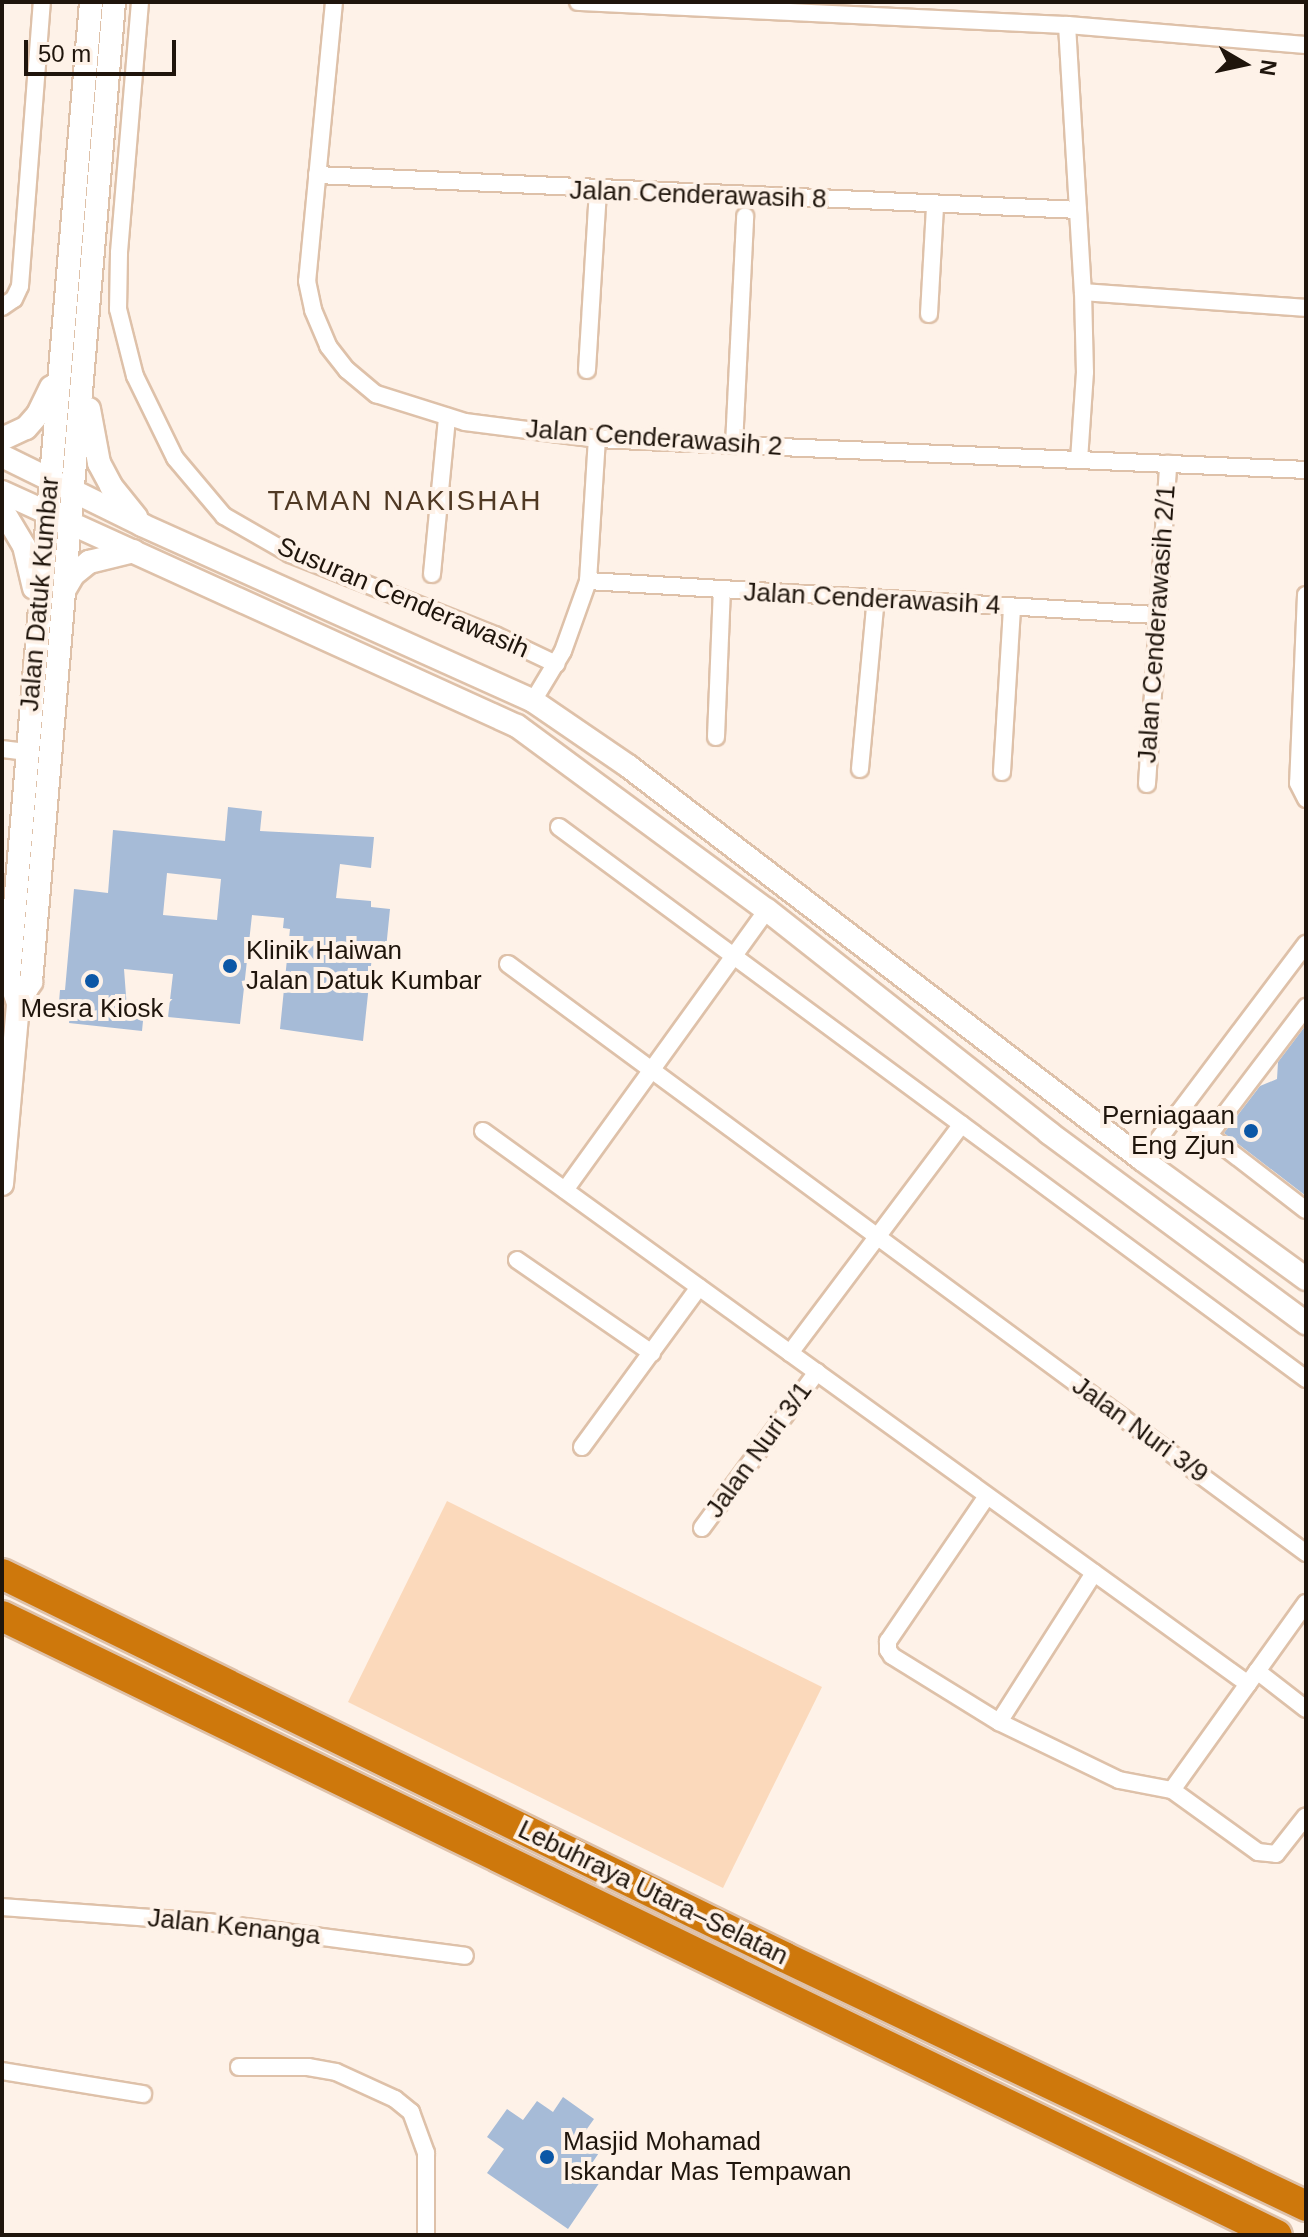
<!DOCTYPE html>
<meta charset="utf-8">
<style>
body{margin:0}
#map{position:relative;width:1308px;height:2237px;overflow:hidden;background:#fef2e8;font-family:Helvetica,sans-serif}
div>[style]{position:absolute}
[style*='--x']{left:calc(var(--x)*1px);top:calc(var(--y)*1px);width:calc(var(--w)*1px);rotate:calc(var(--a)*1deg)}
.green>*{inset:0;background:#fbd9bb}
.building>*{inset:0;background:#a6bbd7}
.roads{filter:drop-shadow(2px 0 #dec1a9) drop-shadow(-2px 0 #dec1a9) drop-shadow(0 2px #dec1a9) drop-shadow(0 -2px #dec1a9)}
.minor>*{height:16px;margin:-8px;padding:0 8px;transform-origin:8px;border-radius:8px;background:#fff}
.secondary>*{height:22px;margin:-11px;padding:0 11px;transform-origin:11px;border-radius:11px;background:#fff}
.motorway>*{height:30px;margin:-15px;padding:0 15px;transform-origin:15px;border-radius:15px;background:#ce780c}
.dots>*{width:22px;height:22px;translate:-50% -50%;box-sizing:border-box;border:4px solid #fef2e8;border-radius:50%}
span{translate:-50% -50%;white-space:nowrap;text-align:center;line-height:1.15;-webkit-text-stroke:8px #fef2e8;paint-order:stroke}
.street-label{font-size:26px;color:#1f150c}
.poi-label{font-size:26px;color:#1f150c}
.left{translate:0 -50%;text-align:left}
.right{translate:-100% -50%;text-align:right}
.neighbourhood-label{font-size:28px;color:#503924;letter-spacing:2px}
.frame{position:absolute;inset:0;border:4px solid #1f150c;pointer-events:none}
.north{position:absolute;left:1204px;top:24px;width:80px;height:80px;-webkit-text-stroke:6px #fef2e8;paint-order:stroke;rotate:99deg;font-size:22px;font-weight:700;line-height:32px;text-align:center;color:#1f150c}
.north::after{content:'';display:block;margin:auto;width:28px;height:36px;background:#1f150c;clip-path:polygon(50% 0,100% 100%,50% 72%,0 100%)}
.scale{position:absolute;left:24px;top:40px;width:152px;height:36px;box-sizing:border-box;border:4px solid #1f150c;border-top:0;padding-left:10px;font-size:24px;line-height:28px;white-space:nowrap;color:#1f150c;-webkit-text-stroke:6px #fef2e8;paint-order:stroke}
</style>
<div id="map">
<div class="green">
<div style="clip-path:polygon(447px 1501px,822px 1687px,723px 1888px,348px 1702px)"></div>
</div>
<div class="building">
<div style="clip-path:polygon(evenodd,228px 807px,262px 811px,260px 831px,374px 837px,371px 868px,340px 864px,336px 898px,371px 901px,371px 907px,390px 909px,386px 949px,373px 947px,363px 1041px,280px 1029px,290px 929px,283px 928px,284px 918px,252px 915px,240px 1024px,168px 1017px,173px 974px,124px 969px,127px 1009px,144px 1011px,142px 1031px,69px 1023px,70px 1015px,58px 1014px,60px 990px,65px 990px,74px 889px,108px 893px,113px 830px,225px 841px,228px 807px,167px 873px,221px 879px,217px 920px,163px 915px,167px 873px)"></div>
<div style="clip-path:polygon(1306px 1025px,1306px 1196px,1224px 1133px,1260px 1086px,1277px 1079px,1278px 1062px)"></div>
<div style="clip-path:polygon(563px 2097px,594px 2119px,584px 2133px,603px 2147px,590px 2166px,604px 2176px,568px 2229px,487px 2173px,504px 2149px,487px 2137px,507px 2109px,523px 2120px,537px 2101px,553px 2112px)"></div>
</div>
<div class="roads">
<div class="minor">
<div style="--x:140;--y:2;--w:252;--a:94.8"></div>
<div style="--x:119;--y:253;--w:56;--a:91"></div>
<div style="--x:118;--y:309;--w:69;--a:75.8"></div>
<div style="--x:135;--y:376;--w:91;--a:64"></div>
<div style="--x:175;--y:458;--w:76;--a:49.8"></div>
<div style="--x:224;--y:516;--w:76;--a:29.9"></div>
<div style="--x:290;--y:554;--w:220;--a:21.6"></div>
<div style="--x:495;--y:635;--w:68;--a:25.4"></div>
<div style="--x:334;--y:2;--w:280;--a:95.5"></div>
<div style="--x:307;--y:281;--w:30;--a:78"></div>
<div style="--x:313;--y:310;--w:39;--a:67"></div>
<div style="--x:328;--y:346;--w:31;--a:52"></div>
<div style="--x:347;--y:370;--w:38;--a:40"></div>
<div style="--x:376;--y:394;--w:93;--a:17.5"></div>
<div style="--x:465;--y:422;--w:133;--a:7.3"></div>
<div style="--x:597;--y:439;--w:710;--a:2.5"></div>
<div style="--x:578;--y:2;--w:490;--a:2.7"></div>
<div style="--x:1067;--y:25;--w:240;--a:4.8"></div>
<div style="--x:1067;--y:25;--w:267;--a:86.6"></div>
<div style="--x:1083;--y:292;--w:80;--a:88.6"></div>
<div style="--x:1085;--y:372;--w:88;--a:93.9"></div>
<div style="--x:317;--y:175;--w:762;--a:2.63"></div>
<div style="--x:1083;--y:292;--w:224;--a:4.1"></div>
<div style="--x:2;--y:307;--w:14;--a:-34"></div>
<div style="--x:14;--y:299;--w:14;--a:-65"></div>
<div style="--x:20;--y:286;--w:285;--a:-85.6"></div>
<div style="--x:929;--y:314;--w:109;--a:-86.8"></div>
<div style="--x:587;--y:370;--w:179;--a:-86.5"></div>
<div style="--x:734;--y:445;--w:229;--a:-87.2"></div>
<div style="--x:432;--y:574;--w:158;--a:-84.5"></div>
<div style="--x:588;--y:581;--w:569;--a:3.43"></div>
<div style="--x:1306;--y:595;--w:188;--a:92.4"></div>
<div style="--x:1298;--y:783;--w:18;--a:63"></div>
<div style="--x:533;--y:701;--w:58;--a:-59"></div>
<div style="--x:563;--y:651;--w:74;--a:-70.3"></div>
<div style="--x:588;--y:581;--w:142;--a:-86.4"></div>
<div style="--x:716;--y:737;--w:147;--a:-87.7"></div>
<div style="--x:2;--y:749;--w:25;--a:7"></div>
<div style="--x:860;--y:769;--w:172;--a:-84.7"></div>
<div style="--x:1002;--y:772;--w:165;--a:-86.5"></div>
<div style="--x:1147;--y:784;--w:321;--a:-86.2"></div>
<div style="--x:559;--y:827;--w:929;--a:36.46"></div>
<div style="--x:508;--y:964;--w:992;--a:36.43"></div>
<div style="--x:1179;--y:1112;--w:160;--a:37.7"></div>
<div style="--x:483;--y:1131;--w:944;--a:35.86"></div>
<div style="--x:1209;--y:1135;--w:161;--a:-52.8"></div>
<div style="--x:1143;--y:1160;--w:271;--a:-53"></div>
<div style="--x:565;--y:1190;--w:345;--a:-54.2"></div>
<div style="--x:517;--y:1260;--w:164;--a:34.6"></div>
<div style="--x:790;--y:1353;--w:286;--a:-53.1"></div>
<div style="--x:582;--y:1447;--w:198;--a:-53.8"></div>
<div style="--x:987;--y:1496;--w:176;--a:124.3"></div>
<div style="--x:888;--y:1641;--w:9;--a:90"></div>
<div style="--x:888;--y:1650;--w:7;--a:56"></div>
<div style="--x:892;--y:1656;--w:126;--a:31.7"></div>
<div style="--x:999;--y:1722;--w:133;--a:25.8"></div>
<div style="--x:1119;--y:1780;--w:54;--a:10.7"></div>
<div style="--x:1172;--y:1790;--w:106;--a:35.8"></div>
<div style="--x:1258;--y:1852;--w:18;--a:6"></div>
<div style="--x:1276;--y:1854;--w:48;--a:-51.7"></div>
<div style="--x:702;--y:1528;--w:194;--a:-53.6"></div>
<div style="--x:1257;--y:1671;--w:62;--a:37.8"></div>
<div style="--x:999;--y:1722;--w:177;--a:-57.5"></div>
<div style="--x:1172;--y:1790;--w:230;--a:-54.4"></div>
<div style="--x:2;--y:1907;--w:207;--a:4.2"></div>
<div style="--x:208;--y:1922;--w:259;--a:7.5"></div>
<div style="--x:239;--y:2067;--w:69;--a:0"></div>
<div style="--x:308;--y:2067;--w:28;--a:10"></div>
<div style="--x:336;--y:2072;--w:65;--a:24.6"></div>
<div style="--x:395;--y:2099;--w:21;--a:39"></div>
<div style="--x:411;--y:2112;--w:44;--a:69.9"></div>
<div style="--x:426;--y:2153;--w:82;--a:90"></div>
<div style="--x:2;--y:2071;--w:143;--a:9.3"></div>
</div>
<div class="secondary">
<div style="--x:89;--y:409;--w:55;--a:79.5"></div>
<div style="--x:99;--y:463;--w:26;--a:62"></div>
<div style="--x:111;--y:486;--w:40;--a:51"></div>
<div style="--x:2;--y:439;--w:26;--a:-25"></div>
<div style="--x:26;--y:428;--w:18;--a:-49"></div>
<div style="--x:38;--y:414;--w:30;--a:-64"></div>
<div style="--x:2;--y:456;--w:156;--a:26.2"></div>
<div style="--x:142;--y:525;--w:429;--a:24.2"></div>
<div style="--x:533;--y:701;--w:115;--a:34.4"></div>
<div style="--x:628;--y:766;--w:648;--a:37.42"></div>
<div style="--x:1143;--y:1160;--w:202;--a:36.1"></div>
<div style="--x:2;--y:492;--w:566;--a:24.44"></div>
<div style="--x:517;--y:726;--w:310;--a:36.4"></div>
<div style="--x:767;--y:910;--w:360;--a:38.3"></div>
<div style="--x:1049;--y:1133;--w:320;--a:36.5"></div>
<div style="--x:2;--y:509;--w:43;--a:59.3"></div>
<div style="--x:24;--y:546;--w:43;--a:76.6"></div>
<div style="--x:65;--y:589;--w:16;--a:-60"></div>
<div style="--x:73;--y:575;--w:21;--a:-39"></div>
<div style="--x:89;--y:562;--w:46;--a:-13.7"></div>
<div style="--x:18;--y:1003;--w:25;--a:-58"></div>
<div style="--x:31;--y:982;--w:984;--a:-85.16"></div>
<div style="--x:2;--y:1184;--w:182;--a:-84.9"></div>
<div style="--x:18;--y:1003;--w:28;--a:-109"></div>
<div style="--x:9;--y:977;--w:978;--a:-85.19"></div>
</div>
<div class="motorway">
<div style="--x:2;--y:1574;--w:871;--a:26.09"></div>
<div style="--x:784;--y:1957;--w:578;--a:25.5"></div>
<div style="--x:2;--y:1616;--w:1417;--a:25.9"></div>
</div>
</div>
<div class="dots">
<div style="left:230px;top:966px;background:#0c57a6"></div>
<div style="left:92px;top:981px;background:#0c57a6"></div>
<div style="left:1251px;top:1131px;background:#0c57a6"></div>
<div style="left:547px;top:2157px;background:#0c57a6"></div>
</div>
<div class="street-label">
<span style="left:698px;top:195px;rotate:2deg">Jalan Cenderawasih 8</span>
<span style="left:654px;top:438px;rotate:4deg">Jalan Cenderawasih 2</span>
<span style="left:40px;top:594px;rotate:-85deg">Jalan Datuk Kumbar</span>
<span style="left:403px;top:598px;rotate:23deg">Susuran Cenderawasih</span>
<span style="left:872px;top:599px;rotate:3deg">Jalan Cenderawasih 4</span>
<span style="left:1157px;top:624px;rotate:-86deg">Jalan Cenderawasih 2/1</span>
<span style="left:1140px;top:1430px;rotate:36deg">Jalan Nuri 3/9</span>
<span style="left:759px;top:1450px;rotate:-54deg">Jalan Nuri 3/1</span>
<span style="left:653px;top:1893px;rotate:26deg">Lebuhraya Utara–Selatan</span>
<span style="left:234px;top:1927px;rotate:6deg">Jalan Kenanga</span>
</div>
<div class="poi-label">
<span class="left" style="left:246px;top:966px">Klinik Haiwan<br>Jalan Datuk Kumbar</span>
<span style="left:92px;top:1009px">Mesra Kiosk</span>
<span class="right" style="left:1235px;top:1131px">Perniagaan<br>Eng Zjun</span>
<span class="left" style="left:563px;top:2157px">Masjid Mohamad<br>Iskandar Mas Tempawan</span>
</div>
<div class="neighbourhood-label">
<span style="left:405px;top:501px">TAMAN NAKISHAH</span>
</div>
<div class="frame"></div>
<div class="north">N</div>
<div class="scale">50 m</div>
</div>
